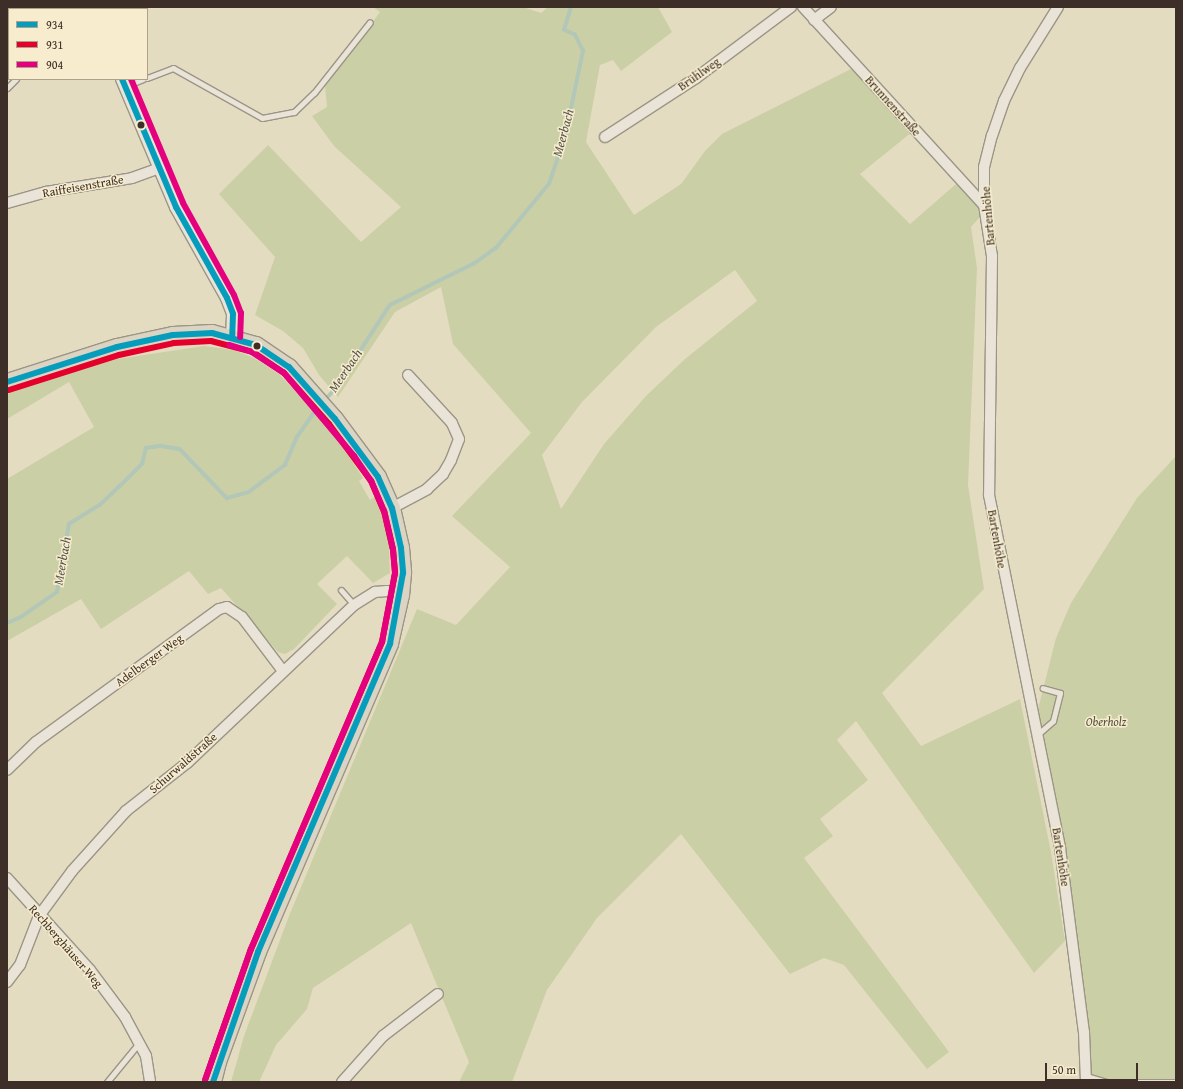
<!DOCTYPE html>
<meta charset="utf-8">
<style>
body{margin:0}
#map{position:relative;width:1183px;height:1089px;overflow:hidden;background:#e4dcc1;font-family:"Gentium Book Plus",serif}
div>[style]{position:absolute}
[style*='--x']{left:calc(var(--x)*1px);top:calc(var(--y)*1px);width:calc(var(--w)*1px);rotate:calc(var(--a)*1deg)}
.green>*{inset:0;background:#cbcfa6}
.stream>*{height:3.5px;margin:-1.75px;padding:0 1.75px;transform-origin:1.75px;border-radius:1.75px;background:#b2c7b8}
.roads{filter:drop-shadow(1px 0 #9b9586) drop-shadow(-1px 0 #9b9586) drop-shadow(0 1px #9b9586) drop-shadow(0 -1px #9b9586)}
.service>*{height:5px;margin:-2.5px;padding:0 2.5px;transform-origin:2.5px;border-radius:2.5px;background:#e9e4d7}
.minor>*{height:10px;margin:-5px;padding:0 5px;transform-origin:5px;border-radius:5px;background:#e9e4d7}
.tertiary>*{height:12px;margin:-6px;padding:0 6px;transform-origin:6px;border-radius:6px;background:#e9e4d7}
.primary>*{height:16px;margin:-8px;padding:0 8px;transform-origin:8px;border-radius:8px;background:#dcd4c2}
.bus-1>*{height:6px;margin:-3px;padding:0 3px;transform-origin:3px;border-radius:3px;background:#069dbd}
.bus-2>*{height:6px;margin:-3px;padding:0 3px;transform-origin:3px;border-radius:3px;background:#e4002b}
.bus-3>*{height:6px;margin:-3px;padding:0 3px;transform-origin:3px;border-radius:3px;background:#e5007d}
.dots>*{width:11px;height:11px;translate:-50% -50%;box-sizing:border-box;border:2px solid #f7edce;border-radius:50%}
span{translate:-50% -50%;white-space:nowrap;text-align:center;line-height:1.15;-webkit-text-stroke:3px #f7edce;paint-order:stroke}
.street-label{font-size:12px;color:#3d2f28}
.park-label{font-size:12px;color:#554d3d;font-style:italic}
.water-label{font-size:13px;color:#55534b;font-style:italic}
.frame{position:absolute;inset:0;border:8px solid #3d2f28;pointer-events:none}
.legend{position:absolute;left:8px;top:8px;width:140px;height:72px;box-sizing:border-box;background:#f7edce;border:1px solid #ada18c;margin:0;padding:5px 7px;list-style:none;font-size:12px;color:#3d2f28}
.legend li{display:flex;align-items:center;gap:8px;height:20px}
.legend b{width:20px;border:1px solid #ada18c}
.scale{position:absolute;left:1045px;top:1063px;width:93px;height:18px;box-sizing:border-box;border:2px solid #3d2f28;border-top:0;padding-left:5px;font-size:12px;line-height:14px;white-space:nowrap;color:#3d2f28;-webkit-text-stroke:3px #f7edce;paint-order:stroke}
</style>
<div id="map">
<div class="green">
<div style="clip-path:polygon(evenodd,373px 7px,523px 7px,541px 13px,548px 7px,658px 7px,672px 32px,621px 71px,613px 60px,600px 65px,586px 142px,634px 215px,681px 184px,705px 151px,722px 134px,851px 69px,912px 132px,860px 174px,910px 224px,956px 184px,974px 203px,977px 204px,980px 217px,971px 227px,977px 268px,968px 485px,984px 589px,882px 693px,921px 746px,1020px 699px,1051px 852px,1065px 941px,1034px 973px,856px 721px,837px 740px,868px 780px,820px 819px,833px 836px,804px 858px,949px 1052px,927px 1069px,844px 965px,824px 958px,790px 974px,681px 834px,597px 918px,547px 990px,512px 1082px,459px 1082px,469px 1062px,411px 923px,313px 988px,307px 1009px,276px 1045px,259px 1082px,231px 1082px,244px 1036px,289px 916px,417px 609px,456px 625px,510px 567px,452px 516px,531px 433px,453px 344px,441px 287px,395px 312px,338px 397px,319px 375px,303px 348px,283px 331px,255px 315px,275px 257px,219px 194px,268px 145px,361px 242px,401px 207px,334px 146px,312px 116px,327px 107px,325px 86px,380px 12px,373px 7px,735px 270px,757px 301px,685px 359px,646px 396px,604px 444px,561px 509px,542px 455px,582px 402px,656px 327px,735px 270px)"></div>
<div style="clip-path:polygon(204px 346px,234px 350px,254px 358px,279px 374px,300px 396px,304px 393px,311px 400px,308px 403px,316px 414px,320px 411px,363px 478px,359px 481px,370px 500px,375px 497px,388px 520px,393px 550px,389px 549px,390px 573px,373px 583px,347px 556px,317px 584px,337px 604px,294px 649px,285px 654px,278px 652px,221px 588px,208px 594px,189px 571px,101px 629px,81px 599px,7px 641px,7px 479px,94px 427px,69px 382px,7px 419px,7px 390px,117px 359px)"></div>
<div style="clip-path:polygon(1176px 456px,1176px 1082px,1091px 1082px,1090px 1053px,1035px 721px,1056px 638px,1071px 603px,1137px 498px)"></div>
</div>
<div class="stream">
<div style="--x:325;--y:400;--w:16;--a:-47"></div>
<div style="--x:336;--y:388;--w:99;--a:-57"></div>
<div style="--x:390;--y:305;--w:95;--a:-26.3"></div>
<div style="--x:475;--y:263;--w:26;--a:-36"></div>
<div style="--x:496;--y:248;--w:83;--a:-50.4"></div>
<div style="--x:549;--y:184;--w:50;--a:-71.2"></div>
<div style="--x:565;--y:137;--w:88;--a:-78.2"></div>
<div style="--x:583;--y:51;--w:18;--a:-117"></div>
<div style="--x:575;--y:35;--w:12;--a:-156"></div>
<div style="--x:564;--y:30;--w:24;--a:-73"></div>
<div style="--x:7;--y:623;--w:15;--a:-23"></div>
<div style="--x:21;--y:617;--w:44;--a:-34.8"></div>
<div style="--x:57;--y:592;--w:69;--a:-80"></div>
<div style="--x:69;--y:524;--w:36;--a:-32"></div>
<div style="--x:100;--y:505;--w:30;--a:-44"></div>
<div style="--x:122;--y:484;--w:28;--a:-45"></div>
<div style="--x:142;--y:464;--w:16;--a:-76"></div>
<div style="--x:146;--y:448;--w:15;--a:-8"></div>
<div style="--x:161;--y:446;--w:19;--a:9"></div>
<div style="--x:180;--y:449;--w:68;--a:46.2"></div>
<div style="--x:227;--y:498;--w:23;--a:-15"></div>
<div style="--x:249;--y:492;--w:45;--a:-36.9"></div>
<div style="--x:285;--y:465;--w:30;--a:-67"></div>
<div style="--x:297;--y:437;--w:38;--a:-55"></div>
</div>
<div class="roads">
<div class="service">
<div style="--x:147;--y:78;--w:28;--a:-21"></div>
<div style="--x:173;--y:68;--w:102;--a:29.3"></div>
<div style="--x:262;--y:118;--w:33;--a:-11"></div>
<div style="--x:294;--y:112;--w:28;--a:-44"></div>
<div style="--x:314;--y:93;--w:90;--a:-51.7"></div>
<div style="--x:126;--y:86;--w:18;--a:-22"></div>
<div style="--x:7;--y:88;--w:13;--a:-45"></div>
<div style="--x:341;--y:590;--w:20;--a:49"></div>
<div style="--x:1038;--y:734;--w:20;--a:-41"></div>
<div style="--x:1053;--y:721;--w:29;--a:-76"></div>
<div style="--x:1060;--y:693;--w:18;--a:-164"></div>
<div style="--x:1086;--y:1076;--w:22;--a:16"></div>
<div style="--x:107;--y:1082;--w:50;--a:-50.6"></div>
<div style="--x:1110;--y:1082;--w:66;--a:0"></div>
</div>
<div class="minor">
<div style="--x:803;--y:7;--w:268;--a:47.6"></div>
<div style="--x:1058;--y:7;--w:72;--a:121.9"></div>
<div style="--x:1020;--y:68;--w:37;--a:116"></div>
<div style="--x:1004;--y:101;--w:36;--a:109"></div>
<div style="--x:992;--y:135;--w:33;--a:104"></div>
<div style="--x:984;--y:167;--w:38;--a:90"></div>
<div style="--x:984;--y:205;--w:52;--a:81.1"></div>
<div style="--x:992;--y:256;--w:239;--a:90.7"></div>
<div style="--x:989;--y:495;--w:360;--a:78.6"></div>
<div style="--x:1060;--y:848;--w:186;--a:82.6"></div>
<div style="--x:1084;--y:1032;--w:50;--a:87.7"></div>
<div style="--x:814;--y:20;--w:21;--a:-37"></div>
<div style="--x:605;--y:137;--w:108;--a:-33"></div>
<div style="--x:696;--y:78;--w:119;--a:-36.8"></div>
<div style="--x:7;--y:203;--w:41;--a:-15.8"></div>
<div style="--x:46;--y:192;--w:87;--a:-9.2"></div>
<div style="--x:132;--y:178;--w:29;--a:-20"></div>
<div style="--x:392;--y:508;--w:40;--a:-28"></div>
<div style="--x:427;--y:489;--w:22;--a:-43"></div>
<div style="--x:443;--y:474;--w:16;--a:-60"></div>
<div style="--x:451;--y:460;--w:22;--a:-69"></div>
<div style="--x:459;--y:439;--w:17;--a:-114"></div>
<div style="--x:452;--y:423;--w:65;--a:-132.5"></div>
<div style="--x:7;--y:770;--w:40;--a:-44"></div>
<div style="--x:36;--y:742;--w:226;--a:-36"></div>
<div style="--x:219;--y:609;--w:8;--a:-14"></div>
<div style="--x:227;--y:607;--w:18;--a:34"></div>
<div style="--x:242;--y:617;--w:68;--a:52.8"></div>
<div style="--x:7;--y:878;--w:124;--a:47.9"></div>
<div style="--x:90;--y:970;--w:59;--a:53.3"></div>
<div style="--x:125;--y:1017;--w:44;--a:61.7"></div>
<div style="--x:146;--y:1056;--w:26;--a:81"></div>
<div style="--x:7;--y:982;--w:21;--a:-53"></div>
<div style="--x:20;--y:965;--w:53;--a:-68.8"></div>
<div style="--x:39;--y:916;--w:56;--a:-53.7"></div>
<div style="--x:72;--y:871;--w:81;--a:-48"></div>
<div style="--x:126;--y:811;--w:78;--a:-38.2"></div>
<div style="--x:187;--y:763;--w:230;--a:-43.4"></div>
<div style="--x:354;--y:605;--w:25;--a:-32"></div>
<div style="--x:375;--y:592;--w:12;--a:-5"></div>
<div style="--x:387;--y:591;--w:15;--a:16"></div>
<div style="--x:342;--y:1082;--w:62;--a:-48.3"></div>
<div style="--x:383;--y:1036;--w:69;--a:-37.4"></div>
</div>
<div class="tertiary">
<div style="--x:116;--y:9;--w:2;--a:-90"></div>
<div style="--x:122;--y:79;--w:139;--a:67.1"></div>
<div style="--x:176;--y:207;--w:104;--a:60.7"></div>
<div style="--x:227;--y:298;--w:17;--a:69"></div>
<div style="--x:233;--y:314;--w:23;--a:92"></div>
</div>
<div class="primary">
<div style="--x:7;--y:382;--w:115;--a:-17.7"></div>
<div style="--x:117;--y:347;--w:57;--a:-12.1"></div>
<div style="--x:173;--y:335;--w:39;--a:-3"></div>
<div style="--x:212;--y:333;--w:46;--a:15.3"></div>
<div style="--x:256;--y:345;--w:40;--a:34"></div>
<div style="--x:289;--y:367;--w:69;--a:48.5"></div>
<div style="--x:335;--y:419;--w:72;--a:53.4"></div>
<div style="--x:378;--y:477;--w:34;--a:66"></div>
<div style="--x:392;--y:508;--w:41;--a:77.3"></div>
<div style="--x:401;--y:548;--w:25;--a:85"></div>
<div style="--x:403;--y:573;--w:22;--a:95"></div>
<div style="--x:401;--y:595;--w:50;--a:102.7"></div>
<div style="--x:390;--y:644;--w:335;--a:113.2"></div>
<div style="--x:258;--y:952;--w:117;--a:110"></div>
<div style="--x:218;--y:1062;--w:21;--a:104"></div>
</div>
</div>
<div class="bus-1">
<div style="--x:122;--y:79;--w:139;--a:67.1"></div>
<div style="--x:176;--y:207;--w:104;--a:60.7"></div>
<div style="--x:227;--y:298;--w:17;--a:69"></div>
<div style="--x:233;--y:314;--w:23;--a:92"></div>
<div style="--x:7;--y:382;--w:115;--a:-17.7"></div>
<div style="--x:117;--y:347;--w:57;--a:-12.1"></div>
<div style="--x:173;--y:335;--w:39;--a:-3"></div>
<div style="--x:212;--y:333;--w:46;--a:15.3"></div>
<div style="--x:256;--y:345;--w:40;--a:34"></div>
<div style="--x:289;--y:367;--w:69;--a:48.5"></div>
<div style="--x:335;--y:419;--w:72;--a:53.4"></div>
<div style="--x:378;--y:477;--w:34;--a:66"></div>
<div style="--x:392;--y:508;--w:41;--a:77.3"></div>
<div style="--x:401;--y:548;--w:25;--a:85"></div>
<div style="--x:403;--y:573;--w:72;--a:100.4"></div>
<div style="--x:390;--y:644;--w:335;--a:113.2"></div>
<div style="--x:258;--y:952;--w:138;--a:109.1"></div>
</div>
<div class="bus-2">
<div style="--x:9;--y:390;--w:115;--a:-17.7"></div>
<div style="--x:119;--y:355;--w:56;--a:-12.3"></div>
<div style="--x:174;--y:343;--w:37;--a:-3"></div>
<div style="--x:211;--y:341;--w:43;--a:14.7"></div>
<div style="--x:253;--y:352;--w:37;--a:34"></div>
<div style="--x:284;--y:373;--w:68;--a:48.6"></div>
<div style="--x:329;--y:424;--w:71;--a:53.6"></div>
<div style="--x:371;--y:481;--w:33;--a:67"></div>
<div style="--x:384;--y:511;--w:39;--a:77"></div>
<div style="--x:393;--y:549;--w:24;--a:85"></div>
<div style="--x:395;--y:573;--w:70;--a:100.7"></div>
<div style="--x:382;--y:642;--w:334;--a:113.1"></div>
<div style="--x:251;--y:949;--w:139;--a:109.3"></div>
</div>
<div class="bus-3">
<div style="--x:131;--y:79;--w:134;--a:67.2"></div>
<div style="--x:183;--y:203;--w:105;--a:61"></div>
<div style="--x:234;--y:295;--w:19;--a:69"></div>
<div style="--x:241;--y:313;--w:24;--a:92"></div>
<div style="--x:205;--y:1080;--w:139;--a:-70.7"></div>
<div style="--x:251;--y:949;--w:334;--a:-66.9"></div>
<div style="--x:382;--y:642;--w:70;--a:-79.3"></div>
<div style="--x:395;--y:573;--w:24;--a:-95"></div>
<div style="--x:393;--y:549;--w:39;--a:-103"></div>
<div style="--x:384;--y:511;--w:33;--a:-113"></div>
<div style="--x:371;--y:481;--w:30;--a:-124"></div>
<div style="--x:354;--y:456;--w:109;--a:-130.1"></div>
<div style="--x:284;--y:373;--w:38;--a:-147"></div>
<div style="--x:252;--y:352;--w:24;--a:-163"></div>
</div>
<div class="dots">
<div style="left:141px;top:125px;background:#3d2f28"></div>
<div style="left:257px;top:346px;background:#3d2f28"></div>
</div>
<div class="street-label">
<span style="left:699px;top:74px;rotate:-35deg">Brühlweg</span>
<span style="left:893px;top:106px;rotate:48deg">Brunnenstraße</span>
<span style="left:83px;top:186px;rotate:-10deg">Raiffeisenstraße</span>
<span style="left:988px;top:216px;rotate:-95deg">Bartenhöhe</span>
<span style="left:997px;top:539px;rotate:80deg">Bartenhöhe</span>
<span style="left:149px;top:660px;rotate:-36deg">Adelberger Weg</span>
<span style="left:183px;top:763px;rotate:-41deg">Schurwaldstraße</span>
<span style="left:1061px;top:857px;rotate:81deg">Bartenhöhe</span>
<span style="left:66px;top:946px;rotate:49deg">Rechberghäuser Weg</span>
</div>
<div class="park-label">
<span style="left:1106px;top:722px">Oberholz</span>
</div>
<div class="water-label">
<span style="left:564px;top:133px;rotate:-75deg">Meerbach</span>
<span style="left:346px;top:371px;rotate:-56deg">Meerbach</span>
<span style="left:63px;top:561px;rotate:-80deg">Meerbach</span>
</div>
<div class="frame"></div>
<ul class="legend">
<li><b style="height:5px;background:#069dbd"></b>934</li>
<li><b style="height:5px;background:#e4002b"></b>931</li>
<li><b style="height:5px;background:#e5007d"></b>904</li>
</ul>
<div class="scale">50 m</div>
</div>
